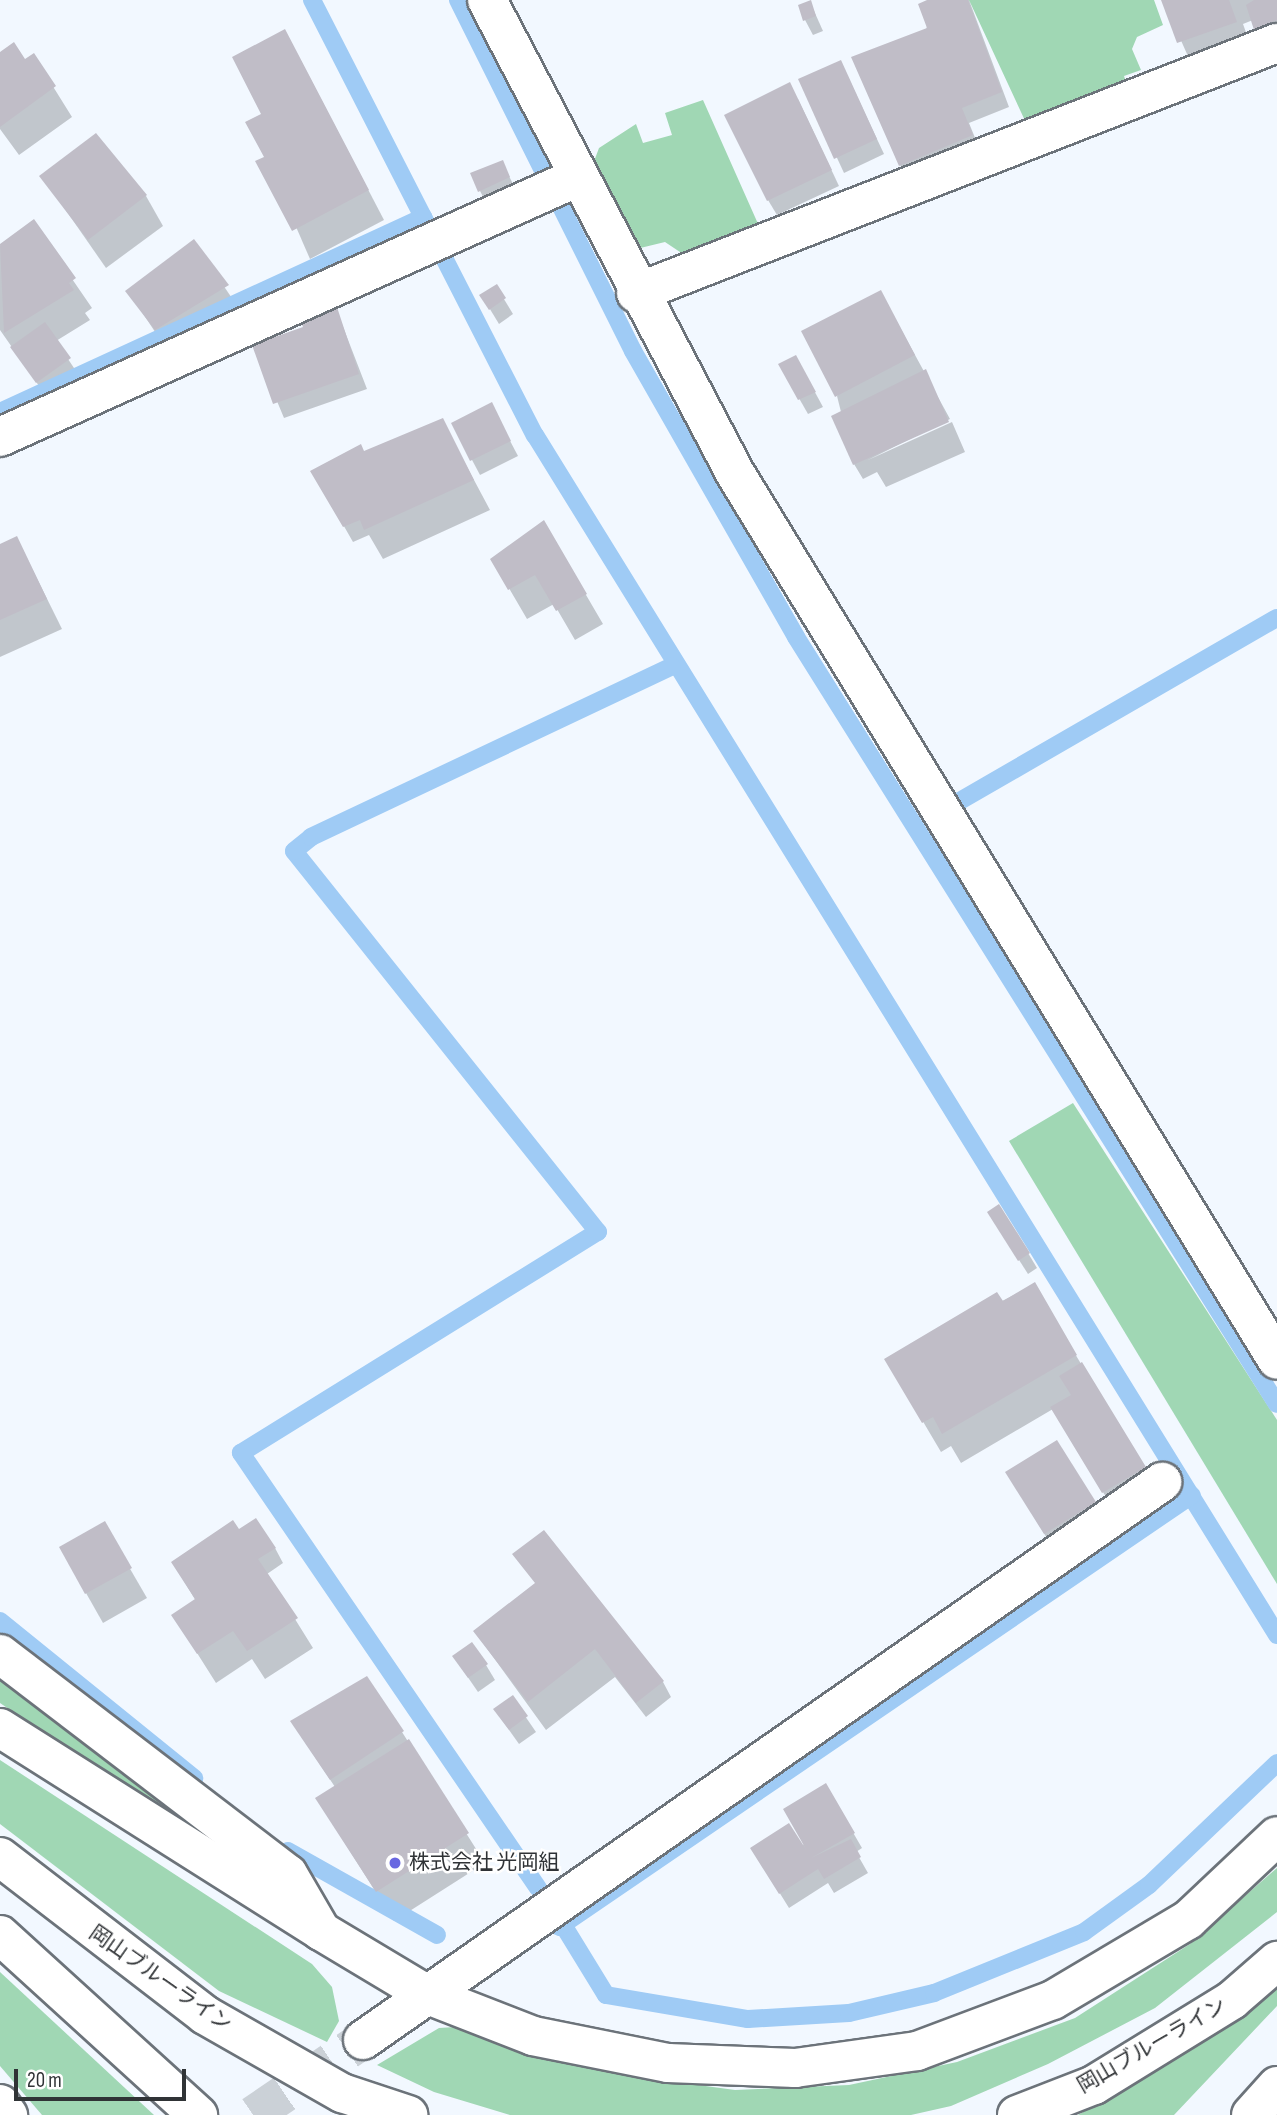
<!DOCTYPE html>
<meta charset="utf-8">
<style>
body{margin:0}
#map{position:relative;width:1277px;height:2115px;overflow:hidden;background:#f2f8ff;font-family:"Sofia Sans Condensed","Noto Sans JP",sans-serif}
div>[style]{position:absolute}
[style*='--x']{left:calc(var(--x)*1px);top:calc(var(--y)*1px);width:calc(var(--w)*1px);rotate:calc(var(--a)*1deg)}
.green>*{inset:0;background:#a0d7b4}
.shadow>*{inset:0;background:#0003}
.stream>*{height:18px;margin:-9px;padding:0 9px;transform-origin:9px;border-radius:9px;background:#9fcbf5}
.building>*{inset:0;background:#c0bdc7}
.minor-tunnel>*{height:38px;margin-top:-19px;transform-origin:0;background:repeating-linear-gradient(90deg,#cbd1d7 0 38px,transparent 0 57px)}
.roads{filter:drop-shadow(2px 0 #6c737a) drop-shadow(-2px 0 #6c737a) drop-shadow(0 2px #6c737a) drop-shadow(0 -2px #6c737a)}
.minor>*{height:38px;margin:-19px;padding:0 19px;transform-origin:19px;border-radius:19px;background:#fff}
.major>*{height:38px;margin:-19px;padding:0 19px;transform-origin:19px;border-radius:19px;background:#fff}
.highway>*{height:38px;margin:-19px;padding:0 19px;transform-origin:19px;border-radius:19px;background:#fff}
.dots>*{width:19px;height:19px;translate:-50% -50%;box-sizing:border-box;border:4px solid #fff;border-radius:50%}
span{translate:-50% -50%;white-space:nowrap;text-align:center;line-height:1.15;-webkit-text-stroke:5px #fff;paint-order:stroke}
.poi-label{font-size:21px;color:#303336}
.left{translate:0 -50%;text-align:left}
.street-label{font-size:21px;color:#303336}
.scale{position:absolute;left:14px;top:2069px;width:172px;height:32px;box-sizing:border-box;border:4px solid #303336;border-top:0;padding-left:9px;font-size:21px;line-height:24px;white-space:nowrap;color:#303336;-webkit-text-stroke:5px #fff;paint-order:stroke}
</style>
<div id="map">
<div class="green">
<div style="clip-path:polygon(969px 0,1154px 0,1163px 25px,1137px 37px,1132px 49px,1141px 70px,1124px 76px,1127px 85px,1027px 125px)"></div>
<div style="clip-path:polygon(703px 100px,759px 226px,689px 258px,665px 242px,632px 250px,593px 164px,599px 148px,636px 124px,643px 143px,672px 135px,665px 113px)"></div>
<div style="clip-path:polygon(1073px 1103px,1277px 1420px,1277px 1584px,1009px 1141px)"></div>
<div style="clip-path:polygon(0 1670px,245px 1859px,240px 1866px,0 1703px)"></div>
<div style="clip-path:polygon(0 1760px,312px 1964px,332px 1987px,339px 2021px,327px 2042px,219px 1991px,0 1824px)"></div>
<div style="clip-path:polygon(1277px 1868px,1277px 1912px,1155px 2008px,1048px 2064px,951px 2106px,911px 2115px,510px 2115px,434px 2092px,377px 2065px,439px 2028px,455px 2027px,639px 2077px,735px 2090px,849px 2085px,957px 2062px,1075px 2018px,1190px 1944px)"></div>
<div style="clip-path:polygon(0 1972px,154px 2115px,42px 2115px,0 2066px)"></div>
<div style="clip-path:polygon(1277px 1984px,1277px 2006px,1174px 2115px,1078px 2115px,1195px 2047px)"></div>
</div>
<div class="shadow">
<div style="clip-path:polygon(932px 0,969px 0,1009px 107px,969px 123px,980px 150px,909px 180px,900px 165px)"></div>
<div style="clip-path:polygon(1163px 0,1277px 0,1277px 57px,1253px 20px,1243px 24px,1253px 52px,1195px 72px)"></div>
<div style="clip-path:polygon(810px 2px,823px 31px,813px 35px,805px 20px)"></div>
<div style="clip-path:polygon(0 54px,25px 61px,34px 56px,72px 117px,19px 155px,0 129px)"></div>
<div style="clip-path:polygon(301px 61px,384px 220px,310px 259px,266px 158px,263px 115px)"></div>
<div style="clip-path:polygon(841px 62px,884px 154px,844px 173px,801px 80px)"></div>
<div style="clip-path:polygon(798px 99px,839px 186px,777px 215px,768px 200px)"></div>
<div style="clip-path:polygon(502px 162px,517px 192px,488px 206px,480px 191px)"></div>
<div style="clip-path:polygon(42px 176px,146px 196px,163px 226px,106px 268px)"></div>
<div style="clip-path:polygon(33px 222px,92px 308px,85px 313px,90px 320px,56px 341px,78px 374px,46px 396px,0 330px,0 246px)"></div>
<div style="clip-path:polygon(194px 242px,244px 316px,173px 359px,128px 291px)"></div>
<div style="clip-path:polygon(496px 286px,513px 314px,499px 324px,482px 296px)"></div>
<div style="clip-path:polygon(335px 306px,367px 389px,284px 418px,254px 346px,305px 328px)"></div>
<div style="clip-path:polygon(897px 322px,950px 419px,868px 460px,952px 422px,965px 452px,886px 487px,877px 472px,863px 479px,854px 464px,837px 396px)"></div>
<div style="clip-path:polygon(780px 365px,804px 372px,823px 407px,808px 414px)"></div>
<div style="clip-path:polygon(442px 420px,490px 510px,383px 559px,369px 535px,353px 542px,313px 472px,360px 446px,364px 452px)"></div>
<div style="clip-path:polygon(499px 420px,518px 456px,480px 475px,453px 424px)"></div>
<div style="clip-path:polygon(544px 523px,603px 624px,575px 640px,554px 604px,527px 619px,492px 559px)"></div>
<div style="clip-path:polygon(17px 538px,62px 629px,0 657px,0 546px)"></div>
<div style="clip-path:polygon(998px 1227px,1028px 1253px,1037px 1268px,1028px 1274px)"></div>
<div style="clip-path:polygon(1034px 1285px,1161px 1498px,1121px 1522px,1053px 1409px,961px 1463px,951px 1446px,941px 1452px,886px 1359px)"></div>
<div style="clip-path:polygon(1025px 1502px,1094px 1503px,1111px 1532px,1062px 1563px)"></div>
<div style="clip-path:polygon(104px 1524px,147px 1598px,103px 1623px,86px 1593px)"></div>
<div style="clip-path:polygon(275px 1548px,283px 1563px,267px 1574px,313px 1648px,265px 1679px,252px 1659px,216px 1683px,173px 1615px,196px 1601px,173px 1563px)"></div>
<div style="clip-path:polygon(515px 1554px,663px 1682px,671px 1697px,646px 1717px,615px 1677px,546px 1730px,475px 1632px,538px 1585px)"></div>
<div style="clip-path:polygon(454px 1657px,486px 1665px,495px 1680px,478px 1692px)"></div>
<div style="clip-path:polygon(512px 1697px,536px 1732px,519px 1744px,495px 1710px)"></div>
<div style="clip-path:polygon(402px 1732px,485px 1863px,394px 1921px,317px 1799px,335px 1787px,301px 1736px)"></div>
<div style="clip-path:polygon(826px 1786px,862px 1848px,856px 1852px,868px 1873px,834px 1893px,828px 1883px,789px 1908px,761px 1863px,805px 1844px)"></div>
</div>
<div class="stream">
<div style="--x:312;--y:0;--w:489;--a:62.9"></div>
<div style="--x:535;--y:435;--w:1411;--a:58.27"></div>
<div style="--x:458;--y:0;--w:392;--a:63.5"></div>
<div style="--x:633;--y:351;--w:329;--a:60.3"></div>
<div style="--x:796;--y:637;--w:905;--a:57.91"></div>
<div style="--x:0;--y:412;--w:466;--a:-24.7"></div>
<div style="--x:958;--y:802;--w:368;--a:-30"></div>
<div style="--x:0;--y:1621;--w:250;--a:39"></div>
<div style="--x:288;--y:1851;--w:171;--a:29.4"></div>
<div style="--x:538;--y:1888;--w:527;--a:-124.32"></div>
<div style="--x:241;--y:1453;--w:420;--a:-31.8"></div>
<div style="--x:598;--y:1232;--w:487;--a:-128.6"></div>
<div style="--x:294;--y:851;--w:22;--a:-39"></div>
<div style="--x:311;--y:837;--w:399;--a:-25.3"></div>
<div style="--x:560;--y:1920;--w:88;--a:58.5"></div>
<div style="--x:606;--y:1995;--w:144;--a:9.6"></div>
<div style="--x:748;--y:2019;--w:101;--a:-3.4"></div>
<div style="--x:849;--y:2013;--w:87;--a:-13.2"></div>
<div style="--x:934;--y:1993;--w:162;--a:-22.1"></div>
<div style="--x:1084;--y:1932;--w:80;--a:-35.9"></div>
<div style="--x:1149;--y:1885;--w:177;--a:-43.6"></div>
<div style="--x:559;--y:1927;--w:766;--a:-34.31"></div>
</div>
<div class="building">
<div style="clip-path:polygon(811px 0,816px 16px,803px 21px,798px 5px)"></div>
<div style="clip-path:polygon(927px 0,968px 0,1002px 92px,962px 108px,973px 135px,899px 166px,851px 57px,927px 28px,918px 4px)"></div>
<div style="clip-path:polygon(1161px 0,1229px 0,1237px 22px,1177px 43px)"></div>
<div style="clip-path:polygon(1254px 0,1277px 0,1277px 20px,1254px 30px,1246px 5px)"></div>
<div style="clip-path:polygon(285px 29px,369px 190px,292px 231px,255px 161px,264px 157px,245px 122px,261px 114px,232px 57px)"></div>
<div style="clip-path:polygon(14px 42px,25px 59px,34px 53px,56px 86px,0 127px,0 52px)"></div>
<div style="clip-path:polygon(841px 60px,877px 139px,834px 159px,798px 79px)"></div>
<div style="clip-path:polygon(790px 82px,832px 170px,767px 201px,724px 115px)"></div>
<div style="clip-path:polygon(96px 133px,147px 195px,88px 240px,39px 176px)"></div>
<div style="clip-path:polygon(503px 160px,510px 177px,478px 192px,470px 173px)"></div>
<div style="clip-path:polygon(34px 219px,76px 278px,69px 283px,74px 290px,4px 333px,0 244px)"></div>
<div style="clip-path:polygon(194px 239px,229px 285px,155px 330px,125px 291px)"></div>
<div style="clip-path:polygon(497px 284px,506px 298px,489px 310px,479px 295px)"></div>
<div style="clip-path:polygon(881px 290px,915px 355px,835px 397px,801px 331px)"></div>
<div style="clip-path:polygon(336px 304px,359px 374px,273px 404px,252px 345px,303px 327px,299px 317px)"></div>
<div style="clip-path:polygon(45px 322px,71px 358px,36px 383px,10px 347px)"></div>
<div style="clip-path:polygon(796px 355px,816px 392px,798px 400px,778px 364px)"></div>
<div style="clip-path:polygon(926px 369px,949px 422px,853px 465px,831px 416px)"></div>
<div style="clip-path:polygon(492px 402px,511px 441px,470px 461px,451px 423px)"></div>
<div style="clip-path:polygon(443px 418px,474px 480px,364px 530px,360px 520px,343px 527px,310px 471px,361px 444px,364px 451px)"></div>
<div style="clip-path:polygon(544px 520px,587px 594px,556px 611px,535px 575px,508px 590px,490px 559px)"></div>
<div style="clip-path:polygon(17px 536px,47px 599px,0 620px,0 544px)"></div>
<div style="clip-path:polygon(999px 1204px,1030px 1253px,1018px 1261px,987px 1212px)"></div>
<div style="clip-path:polygon(1035px 1282px,1077px 1355px,942px 1434px,933px 1417px,922px 1423px,884px 1359px,997px 1292px,1003px 1301px)"></div>
<div style="clip-path:polygon(1082px 1362px,1146px 1467px,1102px 1493px,1050px 1407px,1071px 1395px,1059px 1376px)"></div>
<div style="clip-path:polygon(1057px 1440px,1096px 1502px,1044px 1534px,1005px 1472px)"></div>
<div style="clip-path:polygon(256px 1518px,276px 1548px,258px 1559px,298px 1618px,247px 1651px,233px 1631px,197px 1654px,171px 1615px,195px 1599px,171px 1562px,233px 1520px,239px 1529px)"></div>
<div style="clip-path:polygon(105px 1521px,132px 1568px,85px 1594px,59px 1547px)"></div>
<div style="clip-path:polygon(544px 1530px,664px 1681px,636px 1703px,595px 1649px,528px 1702px,473px 1631px,535px 1583px,512px 1554px)"></div>
<div style="clip-path:polygon(472px 1642px,488px 1664px,468px 1678px,452px 1656px)"></div>
<div style="clip-path:polygon(367px 1676px,404px 1731px,330px 1780px,290px 1721px)"></div>
<div style="clip-path:polygon(513px 1695px,528px 1716px,509px 1730px,493px 1709px)"></div>
<div style="clip-path:polygon(409px 1739px,469px 1833px,376px 1892px,315px 1798px)"></div>
<div style="clip-path:polygon(826px 1783px,855px 1833px,811px 1858px,851px 1839px,861px 1857px,824px 1879px,818px 1869px,779px 1894px,750px 1848px,789px 1823px,807px 1851px,783px 1809px)"></div>
</div>
<div class="minor-tunnel">
<div style="--x:253;--y:2115;--w:133;--a:-34.3"></div>
</div>
<div class="roads">
<div class="minor">
<div style="--x:487;--y:0;--w:534;--a:62.33"></div>
<div style="--x:735;--y:473;--w:1039;--a:58.57"></div>
<div style="--x:636;--y:293;--w:688;--a:-21.31"></div>
<div style="--x:0;--y:437;--w:634;--a:-24.22"></div>
<div style="--x:0;--y:1654;--w:362;--a:37.4"></div>
<div style="--x:288;--y:1874;--w:66;--a:59.9"></div>
<div style="--x:321;--y:1931;--w:125;--a:30.9"></div>
<div style="--x:428;--y:1995;--w:113;--a:21.3"></div>
<div style="--x:533;--y:2036;--w:138;--a:11.3"></div>
<div style="--x:668;--y:2063;--w:127;--a:2.3"></div>
<div style="--x:795;--y:2068;--w:123;--a:-7.9"></div>
<div style="--x:917;--y:2051;--w:145;--a:-20.6"></div>
<div style="--x:1053;--y:2000;--w:157;--a:-30.7"></div>
<div style="--x:1188;--y:1920;--w:122;--a:-43.3"></div>
<div style="--x:363;--y:2040;--w:975;--a:-34.93"></div>
</div>
<div class="major">
<div style="--x:0;--y:1728;--w:380;--a:32.3"></div>
<div style="--x:0;--y:1857;--w:259;--a:37.6"></div>
<div style="--x:205;--y:2015;--w:158;--a:29.7"></div>
<div style="--x:342;--y:2093;--w:70;--a:18.4"></div>
<div style="--x:0;--y:1935;--w:268;--a:42.3"></div>
<div style="--x:0;--y:2104;--w:14;--a:54"></div>
<div style="--x:1017;--y:2115;--w:83;--a:-21.3"></div>
<div style="--x:1094;--y:2085;--w:162;--a:-31.6"></div>
<div style="--x:1232;--y:2000;--w:60;--a:-40.9"></div>
</div>
<div class="highway">
<div style="--x:1251;--y:2115;--w:39;--a:-48"></div>
</div>
</div>
<div class="dots">
<div style="left:395px;top:1863px;background:#6967e1"></div>
</div>
<div class="poi-label">
<span class="left" style="left:409px;top:1863px">株式会社 光岡組</span>
</div>
<div class="street-label">
<span style="left:160px;top:1979px;rotate:35deg">岡山ブルーライン</span>
<span style="left:1152px;top:2046px;rotate:-30deg">岡山ブルーライン</span>
</div>
<div class="scale">20 m</div>
</div>
